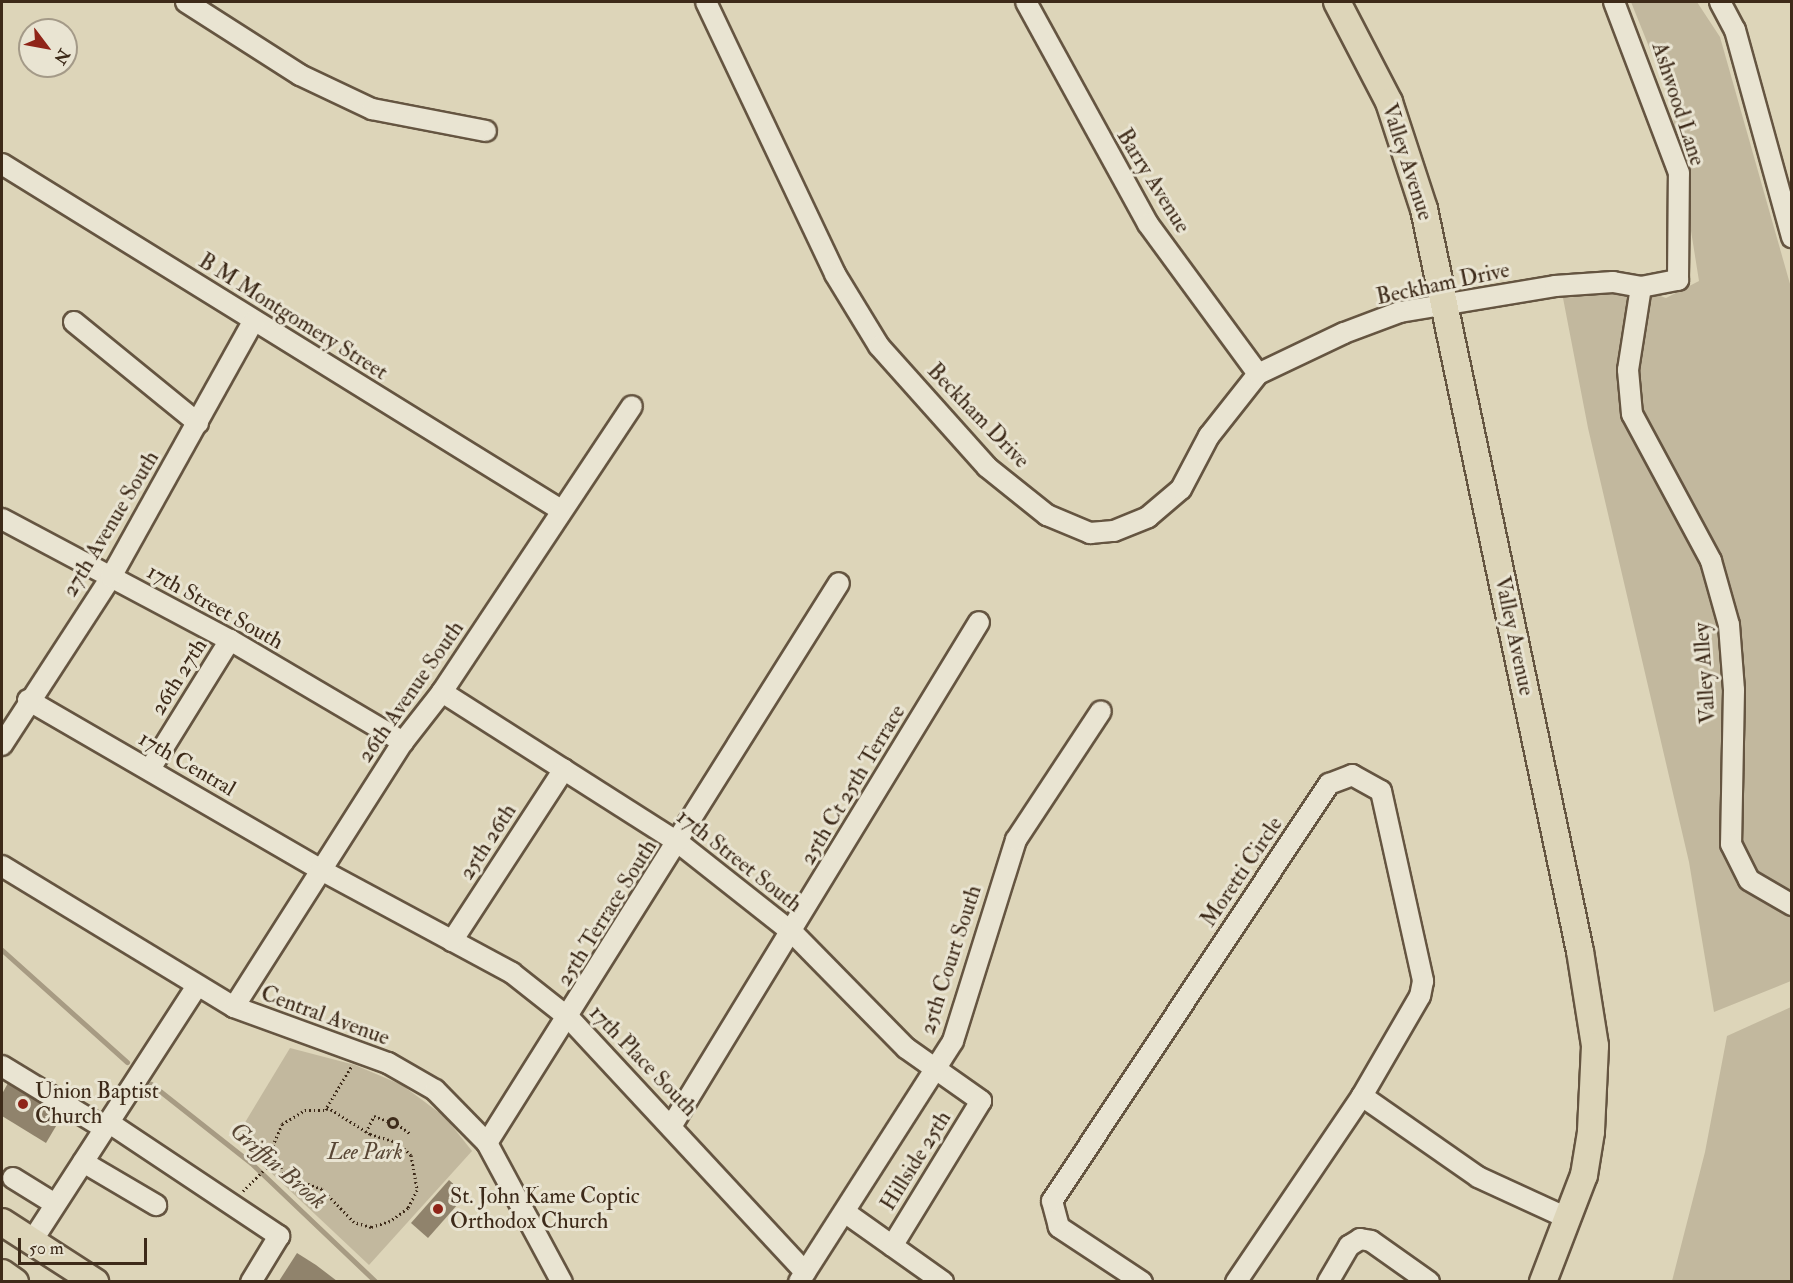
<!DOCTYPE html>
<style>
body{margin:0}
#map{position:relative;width:1793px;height:1283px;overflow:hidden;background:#ddd5b9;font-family:"IM FELL Double Pica",serif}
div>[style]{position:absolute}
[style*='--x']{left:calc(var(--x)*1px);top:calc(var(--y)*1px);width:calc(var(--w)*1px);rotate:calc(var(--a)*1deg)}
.green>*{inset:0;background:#c2b89e}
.stream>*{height:5px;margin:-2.5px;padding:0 2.5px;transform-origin:2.5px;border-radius:2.5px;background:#a79b83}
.building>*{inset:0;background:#90836c}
.path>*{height:3px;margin-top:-1.5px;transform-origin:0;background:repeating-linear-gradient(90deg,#3d2a19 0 1.5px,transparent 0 4.5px)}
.path>.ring{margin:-1.5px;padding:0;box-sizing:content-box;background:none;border:3px solid #3d2a19;border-radius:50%}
.roads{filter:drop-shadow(2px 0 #655541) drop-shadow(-2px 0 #655541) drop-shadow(0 2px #655541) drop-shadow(0 -2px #655541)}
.minor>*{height:20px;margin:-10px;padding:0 10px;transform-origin:10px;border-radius:10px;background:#e9e4d2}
.major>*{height:26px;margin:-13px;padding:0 13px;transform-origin:13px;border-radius:13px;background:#ddd5b9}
.dots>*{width:16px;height:16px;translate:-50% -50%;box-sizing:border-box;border:3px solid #e9e4d2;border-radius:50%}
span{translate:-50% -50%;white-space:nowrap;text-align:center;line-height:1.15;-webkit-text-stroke:6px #e9e4d2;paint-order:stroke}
.street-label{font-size:22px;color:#3d2a19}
.poi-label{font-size:22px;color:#3d2a19}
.left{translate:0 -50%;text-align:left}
.park-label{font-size:22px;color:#584634;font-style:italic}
.water-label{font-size:24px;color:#584634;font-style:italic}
.frame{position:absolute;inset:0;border:3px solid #3d2a19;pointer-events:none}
.north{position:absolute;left:18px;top:18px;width:60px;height:60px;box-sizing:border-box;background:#e9e4d2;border:2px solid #a49a88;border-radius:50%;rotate:122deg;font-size:16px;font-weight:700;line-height:24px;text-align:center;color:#3d2a19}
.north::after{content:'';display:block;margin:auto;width:21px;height:27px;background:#8f2418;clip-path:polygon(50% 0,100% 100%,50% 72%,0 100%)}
.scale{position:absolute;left:18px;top:1238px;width:129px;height:27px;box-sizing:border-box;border:3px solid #3d2a19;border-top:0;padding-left:8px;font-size:18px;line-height:21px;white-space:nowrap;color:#3d2a19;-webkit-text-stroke:4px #e9e4d2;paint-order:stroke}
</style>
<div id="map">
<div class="green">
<div style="clip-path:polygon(1631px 2px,1697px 2px,1720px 37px,1792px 291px,1791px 981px,1714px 1012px,1689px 862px,1588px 428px,1563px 298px,1646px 291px,1666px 298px,1699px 281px,1670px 99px)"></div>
<div style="clip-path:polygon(1791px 1007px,1791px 1281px,1672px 1281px,1705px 1152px,1727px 1036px)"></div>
<div style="clip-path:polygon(290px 1048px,355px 1065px,402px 1085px,445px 1117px,472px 1151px,369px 1265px,235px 1139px)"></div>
</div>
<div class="stream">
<div style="--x:2;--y:950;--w:168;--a:41.9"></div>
<div style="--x:151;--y:1084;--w:127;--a:38.3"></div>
<div style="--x:251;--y:1163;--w:173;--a:43.6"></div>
</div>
<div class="building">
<div style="clip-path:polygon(8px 1083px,62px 1116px,46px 1143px,2px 1116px,2px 1094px)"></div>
<div style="clip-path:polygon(449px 1180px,466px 1195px,428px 1238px,411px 1223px)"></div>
<div style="clip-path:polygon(297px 1253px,316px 1265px,337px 1281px,279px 1281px)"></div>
</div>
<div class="path">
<div style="--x:327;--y:1107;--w:51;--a:32.1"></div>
<div style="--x:370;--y:1134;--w:28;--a:17"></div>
<div style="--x:397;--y:1142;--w:19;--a:43"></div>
<div style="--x:411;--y:1155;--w:36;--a:80"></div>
<div style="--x:417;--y:1190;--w:20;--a:117"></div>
<div style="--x:408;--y:1208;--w:22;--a:144"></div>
<div style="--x:390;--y:1221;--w:20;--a:162"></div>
<div style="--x:371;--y:1227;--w:18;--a:-164"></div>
<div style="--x:354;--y:1222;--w:46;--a:-134.1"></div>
<div style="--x:322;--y:1189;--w:37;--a:-160"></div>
<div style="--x:287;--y:1176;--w:23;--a:-128"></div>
<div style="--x:273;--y:1158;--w:8;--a:-104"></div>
<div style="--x:271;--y:1150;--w:28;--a:-67"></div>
<div style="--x:282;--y:1124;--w:27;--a:-31"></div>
<div style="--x:305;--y:1110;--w:21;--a:0"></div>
<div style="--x:326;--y:1110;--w:3;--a:-72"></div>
<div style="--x:327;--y:1107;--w:47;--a:-59"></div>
<div class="ring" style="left:388.5px;top:1118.5px;width:6px;height:6px"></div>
<div style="--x:397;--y:1124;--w:17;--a:36"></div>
<div style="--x:366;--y:1132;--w:18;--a:-63"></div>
<div style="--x:374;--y:1116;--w:15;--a:20"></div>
<div style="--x:243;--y:1191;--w:44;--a:-45"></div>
</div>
<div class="roads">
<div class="minor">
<div style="--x:186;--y:2;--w:135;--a:32.6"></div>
<div style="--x:300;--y:75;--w:80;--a:25.3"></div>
<div style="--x:372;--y:109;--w:116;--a:10.9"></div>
<div style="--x:706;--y:2;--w:301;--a:64.6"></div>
<div style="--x:835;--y:274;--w:84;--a:58.6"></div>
<div style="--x:879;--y:346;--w:162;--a:48.2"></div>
<div style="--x:987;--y:467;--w:77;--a:38.7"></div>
<div style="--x:1047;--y:515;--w:47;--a:22.7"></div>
<div style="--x:1090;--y:533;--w:24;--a:-5"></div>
<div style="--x:1114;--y:531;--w:37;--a:-22"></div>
<div style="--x:1148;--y:517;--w:43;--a:-40.3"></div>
<div style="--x:1181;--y:489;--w:60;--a:-62.2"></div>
<div style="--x:1209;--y:436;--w:79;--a:-51.7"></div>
<div style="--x:1258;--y:374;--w:95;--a:-25.5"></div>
<div style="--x:1344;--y:333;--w:60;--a:-20.6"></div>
<div style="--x:1400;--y:312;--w:157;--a:-9.5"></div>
<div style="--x:1555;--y:286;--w:58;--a:-3.9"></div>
<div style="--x:1613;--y:282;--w:28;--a:10"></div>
<div style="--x:1641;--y:287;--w:38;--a:-11"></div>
<div style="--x:1678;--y:280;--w:107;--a:-89.5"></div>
<div style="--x:1679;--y:173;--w:183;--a:-110.8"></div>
<div style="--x:1026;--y:2;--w:253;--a:61.2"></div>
<div style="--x:1148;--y:224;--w:186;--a:53.7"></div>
<div style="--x:1720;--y:2;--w:32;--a:62"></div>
<div style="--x:1735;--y:30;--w:215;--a:74.6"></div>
<div style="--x:2;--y:164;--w:657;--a:31.76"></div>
<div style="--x:1641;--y:287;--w:84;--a:98.9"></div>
<div style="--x:1628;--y:370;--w:44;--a:84.8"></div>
<div style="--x:1632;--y:414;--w:167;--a:61.7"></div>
<div style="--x:1711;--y:561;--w:66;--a:74.3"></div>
<div style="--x:1729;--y:625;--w:65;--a:85.6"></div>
<div style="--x:1734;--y:690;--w:154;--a:91.1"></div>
<div style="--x:1731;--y:844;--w:40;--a:63.4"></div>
<div style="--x:1749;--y:880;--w:50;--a:30.2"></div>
<div style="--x:74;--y:322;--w:160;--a:39.2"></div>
<div style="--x:2;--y:519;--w:258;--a:28"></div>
<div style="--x:230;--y:640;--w:201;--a:30.5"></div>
<div style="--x:442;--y:692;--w:281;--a:32.5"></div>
<div style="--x:679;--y:843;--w:145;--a:38.3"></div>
<div style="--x:793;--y:933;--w:161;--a:45.5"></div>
<div style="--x:906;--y:1048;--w:92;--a:35.2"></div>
<div style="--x:981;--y:1101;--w:170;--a:121.5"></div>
<div style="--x:28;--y:700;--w:339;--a:30.1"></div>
<div style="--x:321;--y:870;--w:217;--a:28.3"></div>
<div style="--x:512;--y:973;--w:73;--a:38.3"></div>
<div style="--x:569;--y:1018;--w:347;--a:47.1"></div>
<div style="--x:2;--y:745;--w:200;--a:-57"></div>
<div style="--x:111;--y:577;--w:292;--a:-60.9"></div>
<div style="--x:150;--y:769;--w:152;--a:-58.2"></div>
<div style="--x:2;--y:866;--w:271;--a:31.3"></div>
<div style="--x:234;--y:1007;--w:164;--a:20"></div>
<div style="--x:388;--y:1063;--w:54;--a:29.9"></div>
<div style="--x:435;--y:1090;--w:74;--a:45.5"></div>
<div style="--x:487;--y:1143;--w:158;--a:61.7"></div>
<div style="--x:452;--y:941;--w:205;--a:-56.9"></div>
<div style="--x:234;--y:1007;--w:314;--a:-57.5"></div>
<div style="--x:403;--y:742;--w:63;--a:-52"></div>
<div style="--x:442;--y:692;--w:343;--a:-56.4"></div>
<div style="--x:2;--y:1066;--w:119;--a:31.3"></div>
<div style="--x:1362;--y:1096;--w:141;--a:34.9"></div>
<div style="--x:1478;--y:1177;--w:98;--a:24.7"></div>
<div style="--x:108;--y:1122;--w:206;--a:33.7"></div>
<div style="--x:279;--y:1236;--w:54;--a:121.3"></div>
<div style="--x:672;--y:1125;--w:589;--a:-58.6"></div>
<div style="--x:487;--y:1143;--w:661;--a:-57.85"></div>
<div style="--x:83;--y:1162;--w:85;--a:30.5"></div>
<div style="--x:13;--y:1178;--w:49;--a:31.8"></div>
<div style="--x:846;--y:1213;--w:119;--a:35.4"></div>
<div style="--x:32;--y:1241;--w:304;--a:-57.1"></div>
<div style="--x:799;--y:1282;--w:286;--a:-57.4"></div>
<div style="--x:953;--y:1041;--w:211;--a:-72.6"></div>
<div style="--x:1016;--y:840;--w:154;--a:-56.6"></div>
<div style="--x:1142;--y:1282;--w:100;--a:-146.5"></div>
<div style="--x:1059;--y:1227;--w:27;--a:-105"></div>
<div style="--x:1052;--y:1201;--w:501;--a:-56.41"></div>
<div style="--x:1329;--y:784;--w:25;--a:-21"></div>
<div style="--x:1352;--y:775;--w:33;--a:29"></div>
<div style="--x:1381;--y:791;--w:195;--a:77.5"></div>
<div style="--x:1423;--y:981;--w:15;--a:101"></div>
<div style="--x:1420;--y:996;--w:116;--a:120.1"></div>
<div style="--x:1362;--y:1096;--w:225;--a:124.1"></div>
<div style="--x:1328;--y:1282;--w:42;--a:-59.7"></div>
<div style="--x:1349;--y:1246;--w:13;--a:-32"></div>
<div style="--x:1360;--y:1239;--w:11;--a:10"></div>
<div style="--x:1371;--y:1241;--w:71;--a:35.3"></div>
</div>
<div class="major">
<div style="--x:1337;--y:2;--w:113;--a:62.5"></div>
<div style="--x:1389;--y:102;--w:113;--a:71.9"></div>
<div style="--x:1424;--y:209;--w:758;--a:78.13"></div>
<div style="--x:1580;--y:951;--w:96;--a:81"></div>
<div style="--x:1595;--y:1046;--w:86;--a:92.7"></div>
<div style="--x:1591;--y:1132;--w:44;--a:99.2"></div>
<div style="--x:1584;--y:1175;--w:115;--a:111"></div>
<div style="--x:2;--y:1222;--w:111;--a:32.8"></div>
<div style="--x:2;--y:1273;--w:16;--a:35"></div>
</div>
</div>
<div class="dots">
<div style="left:23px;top:1104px;background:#8f2418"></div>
<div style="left:438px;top:1209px;background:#8f2418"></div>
</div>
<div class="street-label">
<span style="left:1678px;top:104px;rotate:72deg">Ashwood Lane</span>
<span style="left:1407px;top:162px;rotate:72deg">Valley Avenue</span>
<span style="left:1153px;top:181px;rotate:58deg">Barry Avenue</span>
<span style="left:1443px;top:284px;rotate:-12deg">Beckham Drive</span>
<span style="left:293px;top:317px;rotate:32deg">B M Montgomery Street</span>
<span style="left:978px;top:416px;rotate:46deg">Beckham Drive</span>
<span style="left:111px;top:524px;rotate:-59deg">27th Avenue South</span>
<span style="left:215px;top:607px;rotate:29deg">17th Street South</span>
<span style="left:1514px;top:636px;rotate:78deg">Valley Avenue</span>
<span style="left:1705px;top:673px;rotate:-94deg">Valley Alley</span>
<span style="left:179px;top:677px;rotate:-58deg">26th 27th</span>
<span style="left:411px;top:692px;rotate:-55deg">26th Avenue South</span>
<span style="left:187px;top:764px;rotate:30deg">17th Central</span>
<span style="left:853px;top:785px;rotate:-59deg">25th Ct 25th Terrace</span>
<span style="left:488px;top:842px;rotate:-57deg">25th 26th</span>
<span style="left:739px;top:861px;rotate:38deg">17th Street South</span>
<span style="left:1242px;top:872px;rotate:-56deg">Moretti Circle</span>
<span style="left:607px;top:913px;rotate:-58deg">25th Terrace South</span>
<span style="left:951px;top:960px;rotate:-72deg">25th Court South</span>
<span style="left:325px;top:1016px;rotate:20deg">Central Avenue</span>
<span style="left:643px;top:1061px;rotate:46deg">17th Place South</span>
<span style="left:916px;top:1161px;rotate:-58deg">Hillside 25th</span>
</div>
<div class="poi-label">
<span class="left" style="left:35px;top:1104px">Union Baptist<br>Church</span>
<span class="left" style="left:450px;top:1209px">St. John Kame Coptic<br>Orthodox Church</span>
</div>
<div class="park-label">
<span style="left:365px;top:1153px">Lee Park</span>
</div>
<div class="water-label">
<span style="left:278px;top:1166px;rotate:41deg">Griffin Brook</span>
</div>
<div class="frame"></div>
<div class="north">N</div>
<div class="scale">50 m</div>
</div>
